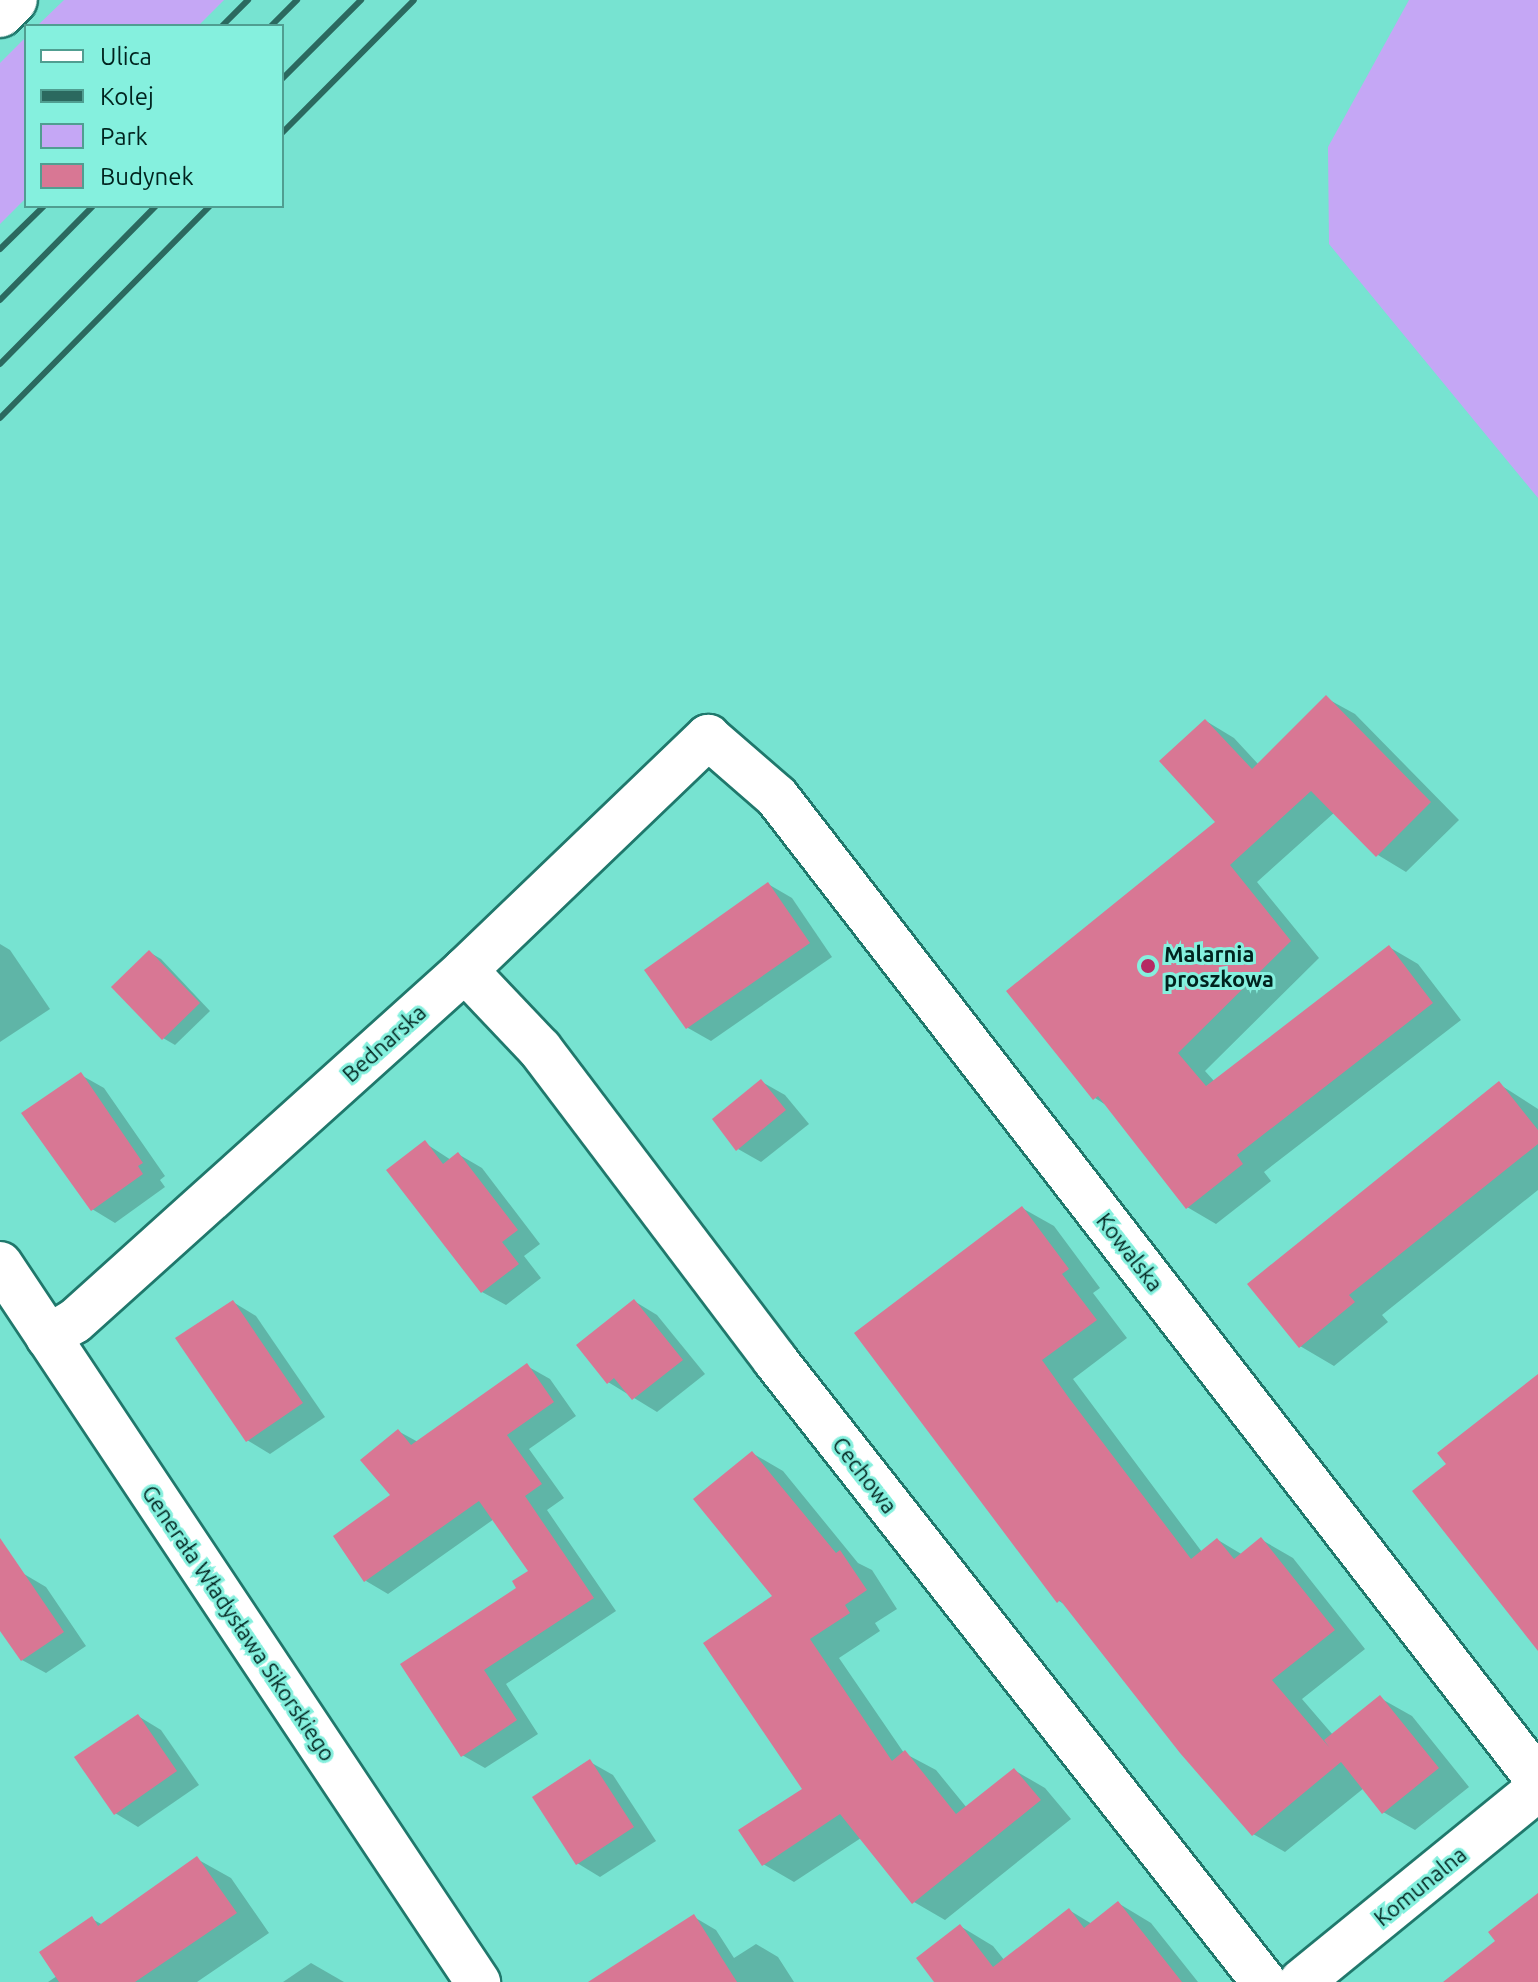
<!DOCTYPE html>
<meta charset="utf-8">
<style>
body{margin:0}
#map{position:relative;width:1538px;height:1982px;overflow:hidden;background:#77e3d1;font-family:Ubuntu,sans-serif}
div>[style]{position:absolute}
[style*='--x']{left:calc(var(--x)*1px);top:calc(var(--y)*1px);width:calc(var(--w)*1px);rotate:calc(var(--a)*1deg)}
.green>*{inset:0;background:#c5a7f5}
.shadow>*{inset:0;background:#0003}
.building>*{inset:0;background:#d87794}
.roads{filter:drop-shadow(2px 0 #20786c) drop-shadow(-2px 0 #20786c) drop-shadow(0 2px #20786c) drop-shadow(0 -2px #20786c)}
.minor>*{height:44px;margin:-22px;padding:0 22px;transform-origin:22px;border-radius:22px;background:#fff}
.rail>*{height:6px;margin:-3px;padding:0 3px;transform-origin:3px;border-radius:3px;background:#2b695f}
.dots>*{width:22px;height:22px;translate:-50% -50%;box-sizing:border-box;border:4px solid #85f0de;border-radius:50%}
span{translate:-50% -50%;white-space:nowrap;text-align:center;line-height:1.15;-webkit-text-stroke:6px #85f0de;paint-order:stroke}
.poi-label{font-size:22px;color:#00231e;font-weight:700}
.left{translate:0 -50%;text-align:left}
.street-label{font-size:22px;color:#00231e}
.legend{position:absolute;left:24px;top:24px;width:260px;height:184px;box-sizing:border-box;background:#85f0de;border:2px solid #509e91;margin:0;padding:10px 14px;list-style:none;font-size:24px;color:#00231e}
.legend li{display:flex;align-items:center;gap:16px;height:40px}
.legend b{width:40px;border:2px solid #509e91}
</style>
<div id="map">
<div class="green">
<div style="clip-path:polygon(64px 0,224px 0,198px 26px,37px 26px)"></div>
<div style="clip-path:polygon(1409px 0,1538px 0,1538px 498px,1329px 244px,1328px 147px)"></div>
<div style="clip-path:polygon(26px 37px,26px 198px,0 224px,0 63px)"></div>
</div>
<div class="shadow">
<div style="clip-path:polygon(1326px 698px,1355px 714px,1459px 820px,1406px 872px,1378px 855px,1335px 812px,1257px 882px,1319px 958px,1205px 1071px,1215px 1082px,1389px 947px,1418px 964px,1461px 1020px,1264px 1172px,1271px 1181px,1216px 1224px,1187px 1207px,1109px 1107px,1095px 1098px,1218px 822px,1206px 721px,1234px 738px,1259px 765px)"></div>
<div style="clip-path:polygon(768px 884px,792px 898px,832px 957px,711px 1041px,688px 1028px,647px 970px)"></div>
<div style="clip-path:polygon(0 944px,10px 950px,50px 1009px,0 1042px)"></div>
<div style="clip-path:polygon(149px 952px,161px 959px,210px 1011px,175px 1045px,163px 1038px)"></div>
<div style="clip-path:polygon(81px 1075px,104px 1088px,165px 1176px,160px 1180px,165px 1187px,115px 1223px,92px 1209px)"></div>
<div style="clip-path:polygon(762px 1082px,785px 1095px,809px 1124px,761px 1162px,738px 1149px)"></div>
<div style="clip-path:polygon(1499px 1084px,1538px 1109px,1538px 1190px,1382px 1315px,1388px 1322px,1334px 1366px,1300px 1346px)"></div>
<div style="clip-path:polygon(425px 1143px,451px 1160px,458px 1154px,482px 1168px,540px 1244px,524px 1256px,541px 1278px,506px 1305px,482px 1292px)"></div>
<div style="clip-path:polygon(1022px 1208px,1054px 1226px,1100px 1288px,1093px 1293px,1127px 1338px,1073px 1379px,1202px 1552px,1218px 1540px,1243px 1555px,1262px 1540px,1293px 1558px,1365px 1649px,1302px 1699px,1333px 1735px,1380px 1698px,1412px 1716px,1469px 1787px,1415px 1830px,1383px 1812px,1364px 1788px,1285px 1852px,1253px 1834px,1067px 1606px,1059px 1601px)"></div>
<div style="clip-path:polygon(634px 1301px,657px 1315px,705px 1374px,657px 1412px,608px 1382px)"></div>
<div style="clip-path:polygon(233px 1302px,256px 1316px,325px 1417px,270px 1454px,247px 1440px)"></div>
<div style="clip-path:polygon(527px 1366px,550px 1379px,576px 1416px,529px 1449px,564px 1498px,547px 1510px,616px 1611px,506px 1684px,538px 1734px,485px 1768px,462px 1755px,403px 1664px,519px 1589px,531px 1571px,494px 1519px,388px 1594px,366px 1581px,393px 1495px,398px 1431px,418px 1442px)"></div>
<div style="clip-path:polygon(752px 1453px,783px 1471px,858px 1563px,872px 1570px,897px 1609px,875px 1623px,880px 1631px,839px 1658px,904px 1753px,936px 1770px,967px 1808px,1014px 1770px,1045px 1788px,1071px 1819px,945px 1920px,914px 1902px,861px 1838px,794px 1882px,763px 1864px,805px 1790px)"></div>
<div style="clip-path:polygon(0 1540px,24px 1574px,46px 1587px,86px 1646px,46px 1673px,22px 1660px,0 1628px)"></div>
<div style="clip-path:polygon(138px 1716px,161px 1730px,199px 1785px,138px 1827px,115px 1813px)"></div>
<div style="clip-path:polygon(590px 1762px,613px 1775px,656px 1841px,600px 1877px,577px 1863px)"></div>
<div style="clip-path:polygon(197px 1859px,231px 1878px,269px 1933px,197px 1982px,48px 1982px,57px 1976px,92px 1919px,103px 1925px)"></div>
<div style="clip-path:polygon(1118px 1903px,1151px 1923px,1198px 1982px,937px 1982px,960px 1926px,993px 1946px,1005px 1961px,1069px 1910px,1092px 1924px)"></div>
<div style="clip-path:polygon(694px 1917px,716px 1930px,734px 1958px,756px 1944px,778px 1957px,794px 1982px,594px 1982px)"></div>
<div style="clip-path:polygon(311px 1963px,344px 1982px,283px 1982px)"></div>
</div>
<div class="building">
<div style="clip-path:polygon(1326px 695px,1431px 802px,1376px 857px,1311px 791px,1230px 865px,1291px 941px,1178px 1053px,1206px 1086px,1389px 945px,1433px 1003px,1237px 1155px,1243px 1164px,1186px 1209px,1098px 1096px,1093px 1100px,1006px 991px,1215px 822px,1159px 761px,1205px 719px,1252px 769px)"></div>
<div style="clip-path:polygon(768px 882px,810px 943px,686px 1029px,644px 970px)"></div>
<div style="clip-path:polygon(149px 950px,200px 1003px,162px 1040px,111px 987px)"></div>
<div style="clip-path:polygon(81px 1072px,143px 1163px,138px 1166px,143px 1174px,91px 1211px,21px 1113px)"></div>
<div style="clip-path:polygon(761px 1079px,786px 1110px,736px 1151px,712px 1119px)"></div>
<div style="clip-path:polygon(1499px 1081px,1538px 1130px,1538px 1144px,1349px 1295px,1355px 1302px,1299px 1348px,1247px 1284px)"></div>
<div style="clip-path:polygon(425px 1140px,443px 1164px,458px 1152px,518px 1230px,502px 1242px,519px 1264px,481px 1293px,386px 1170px)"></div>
<div style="clip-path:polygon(1022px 1206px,1069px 1269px,1062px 1274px,1097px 1320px,1042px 1360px,1069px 1398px,1191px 1559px,1217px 1538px,1234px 1559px,1261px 1537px,1335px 1630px,1272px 1680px,1329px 1747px,1324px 1740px,1380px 1695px,1439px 1768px,1382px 1814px,1341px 1762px,1252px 1836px,1180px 1753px,1060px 1600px,1057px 1603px,854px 1333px)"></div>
<div style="clip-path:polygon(634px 1299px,683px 1360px,632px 1400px,614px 1378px,607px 1384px,576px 1345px)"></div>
<div style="clip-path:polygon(233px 1300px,303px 1403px,246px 1442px,175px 1338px)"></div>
<div style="clip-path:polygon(527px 1363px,554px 1402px,507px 1435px,542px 1484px,525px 1496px,594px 1598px,484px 1670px,517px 1720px,461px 1757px,400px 1664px,516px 1588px,512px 1581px,528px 1571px,479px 1501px,364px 1582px,333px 1536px,390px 1495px,360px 1460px,398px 1429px,411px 1445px)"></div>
<div style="clip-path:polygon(1538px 1374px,1538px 1651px,1412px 1491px,1446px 1464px,1437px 1453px)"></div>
<div style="clip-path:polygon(752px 1451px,836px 1553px,840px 1550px,867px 1590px,845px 1605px,850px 1613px,810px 1639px,892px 1761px,905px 1750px,956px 1814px,1014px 1768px,1041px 1800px,912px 1904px,840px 1814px,762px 1866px,738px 1830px,802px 1789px,703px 1643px,772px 1596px,693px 1499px)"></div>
<div style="clip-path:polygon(0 1538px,64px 1632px,21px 1661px,0 1631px)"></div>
<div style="clip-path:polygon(138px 1714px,177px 1771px,114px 1815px,74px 1757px)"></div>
<div style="clip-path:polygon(590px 1759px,634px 1827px,576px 1865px,532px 1797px)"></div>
<div style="clip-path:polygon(197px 1856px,237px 1913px,135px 1982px,59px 1982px,39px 1952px,92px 1916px,98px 1926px)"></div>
<div style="clip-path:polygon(1538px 1893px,1538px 1982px,1443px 1982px,1495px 1941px,1488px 1932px)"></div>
<div style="clip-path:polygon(1118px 1901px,1182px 1982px,934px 1982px,916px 1958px,960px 1924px,993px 1967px,1069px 1908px,1084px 1928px)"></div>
<div style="clip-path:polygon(694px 1914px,737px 1982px,588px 1982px,658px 1937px)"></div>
</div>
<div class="roads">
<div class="minor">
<div style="--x:0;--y:15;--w:21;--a:-45"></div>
<div style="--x:465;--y:970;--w:109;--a:46.5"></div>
<div style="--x:540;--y:1049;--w:390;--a:52.9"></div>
<div style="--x:775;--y:1360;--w:791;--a:51.83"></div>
<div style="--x:0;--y:1264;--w:863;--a:56.35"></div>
<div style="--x:48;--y:1337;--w:31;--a:-31"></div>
<div style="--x:75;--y:1321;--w:525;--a:-41.99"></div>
<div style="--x:465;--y:970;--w:337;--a:-43.8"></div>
<div style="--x:708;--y:737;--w:91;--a:41"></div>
<div style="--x:777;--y:797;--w:1243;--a:52.25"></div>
<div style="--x:1301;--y:1982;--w:306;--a:-39.2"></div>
</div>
</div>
<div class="rail">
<div style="--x:222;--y:26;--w:37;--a:-45"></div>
<div style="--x:271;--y:26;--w:37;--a:-45"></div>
<div style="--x:282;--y:79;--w:112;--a:-45"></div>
<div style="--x:282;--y:133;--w:187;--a:-45.2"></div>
<div style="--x:0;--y:249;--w:62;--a:-44.3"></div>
<div style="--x:0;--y:300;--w:132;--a:-45.3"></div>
<div style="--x:0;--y:364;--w:222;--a:-45.4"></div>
<div style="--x:0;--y:418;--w:298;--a:-45.3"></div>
</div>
<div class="dots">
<div style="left:1148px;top:966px;background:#b62a63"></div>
</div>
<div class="poi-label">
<span class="left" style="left:1164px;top:966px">Malarnia<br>proszkowa</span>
</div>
<div class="street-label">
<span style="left:384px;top:1043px;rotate:-42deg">Bednarska</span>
<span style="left:1130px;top:1252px;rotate:52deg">Kowalska</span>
<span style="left:865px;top:1475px;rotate:52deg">Cechowa</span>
<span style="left:239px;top:1623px;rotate:56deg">Generała Władysława Sikorskiego</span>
<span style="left:1420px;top:1886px;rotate:-39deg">Komunalna</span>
</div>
<ul class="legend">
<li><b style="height:10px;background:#fff"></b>Ulica</li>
<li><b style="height:10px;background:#2b695f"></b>Kolej</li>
<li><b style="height:22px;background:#c5a7f5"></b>Park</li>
<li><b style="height:22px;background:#d87794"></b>Budynek</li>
</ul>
</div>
